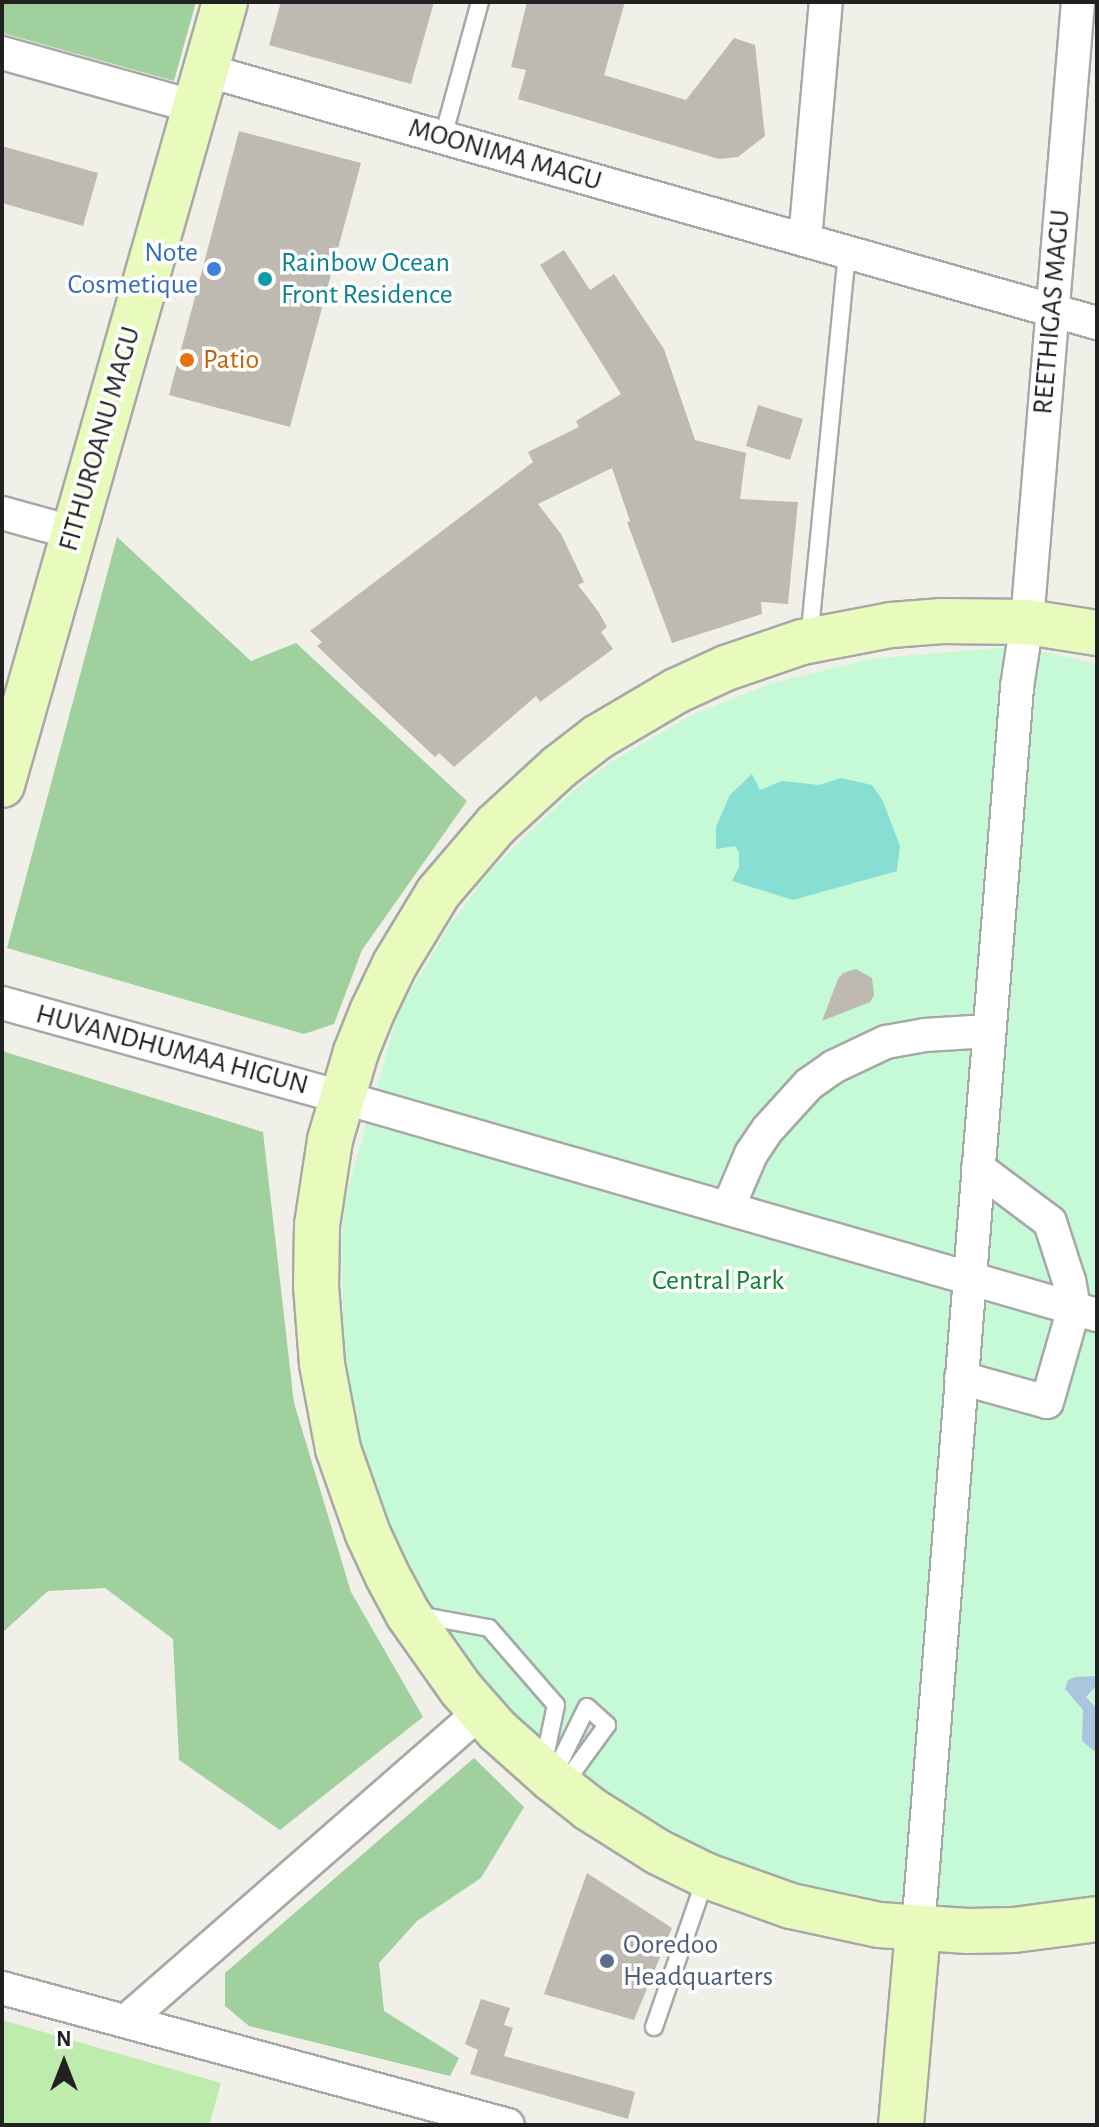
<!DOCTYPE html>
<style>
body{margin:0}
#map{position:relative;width:1099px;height:2127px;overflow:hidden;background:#f1f0e8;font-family:"Alegreya Sans",sans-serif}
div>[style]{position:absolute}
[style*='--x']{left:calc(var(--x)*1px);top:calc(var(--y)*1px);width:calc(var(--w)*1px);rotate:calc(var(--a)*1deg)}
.grass>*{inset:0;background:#beebae}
.forest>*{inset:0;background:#a0d09d}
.park>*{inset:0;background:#c6fad6}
.pitch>*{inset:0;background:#86dfd2}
.water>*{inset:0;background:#a9c6de}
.building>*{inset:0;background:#bebab1}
.roads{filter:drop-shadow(2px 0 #a8a8a8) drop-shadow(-2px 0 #a8a8a8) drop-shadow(0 2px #a8a8a8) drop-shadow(0 -2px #a8a8a8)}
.lane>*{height:16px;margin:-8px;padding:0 8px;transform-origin:8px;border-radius:8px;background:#fff}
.street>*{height:32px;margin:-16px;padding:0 16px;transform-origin:16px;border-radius:16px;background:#fff}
.secondary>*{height:44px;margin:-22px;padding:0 22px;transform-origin:22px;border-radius:22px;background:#e9fabd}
.dots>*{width:22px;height:22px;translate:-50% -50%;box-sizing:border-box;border:4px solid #fff;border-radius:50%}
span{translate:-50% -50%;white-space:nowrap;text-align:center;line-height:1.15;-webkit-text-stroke:7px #fff;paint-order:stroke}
.street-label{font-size:28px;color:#212121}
.shop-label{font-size:28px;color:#366cbe}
.right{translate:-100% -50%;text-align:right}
.culture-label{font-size:28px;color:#0d838f}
.left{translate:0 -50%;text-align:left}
.food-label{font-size:28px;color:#c56008}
.park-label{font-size:28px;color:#0c8231}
.service-label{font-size:28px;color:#4e5e75}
.frame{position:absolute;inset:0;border:4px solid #212121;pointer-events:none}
.north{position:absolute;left:24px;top:2023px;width:80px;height:80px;-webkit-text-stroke:6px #fff;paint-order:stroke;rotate:0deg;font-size:22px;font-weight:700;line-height:32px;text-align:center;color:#212121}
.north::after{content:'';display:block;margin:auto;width:28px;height:36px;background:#212121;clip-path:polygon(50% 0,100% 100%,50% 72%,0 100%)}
</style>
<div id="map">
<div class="grass">
<div style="clip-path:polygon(2px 2020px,221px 2083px,209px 2125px,2px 2125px)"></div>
</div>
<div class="forest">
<div style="clip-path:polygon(2px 2px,196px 2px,174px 81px,2px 33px)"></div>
<div style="clip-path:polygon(117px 537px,251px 661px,296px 643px,467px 801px,362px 950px,334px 1024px,304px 1034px,7px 948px)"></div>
<div style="clip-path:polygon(2px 1051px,263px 1132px,294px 1403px,351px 1592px,423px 1717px,280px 1830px,179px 1760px,173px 1639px,105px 1588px,48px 1591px,2px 1633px)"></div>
<div style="clip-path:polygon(474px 1758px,524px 1807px,481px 1878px,417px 1921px,379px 1963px,384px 2011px,459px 2058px,450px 2076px,249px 2026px,225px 2006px,225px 1973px)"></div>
</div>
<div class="park">
<div style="clip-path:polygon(1020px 646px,1097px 664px,1097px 1897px,1036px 1907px,917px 1915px,796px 1887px,703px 1852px,652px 1825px,584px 1779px,496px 1696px,431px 1606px,409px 1568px,374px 1487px,357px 1424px,343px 1344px,342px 1231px,346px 1196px,395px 1023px,404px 1002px,451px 923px,490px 871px,573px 791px,611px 762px,690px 716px,772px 683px,871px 659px)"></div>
</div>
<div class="pitch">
<div style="clip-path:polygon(752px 774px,760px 790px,782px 781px,819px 785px,841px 778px,872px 785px,883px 801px,900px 846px,897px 871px,793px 900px,732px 881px,739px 867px,739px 853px,735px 846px,716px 849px,716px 827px,730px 795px)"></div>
</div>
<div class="water">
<div style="clip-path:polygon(1097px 1676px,1097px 1685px,1086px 1697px,1097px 1709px,1097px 1753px,1082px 1741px,1083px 1710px,1065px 1689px,1068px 1680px,1075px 1677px)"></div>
</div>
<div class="building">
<div style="clip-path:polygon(281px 2px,434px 2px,411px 84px,269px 45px)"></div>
<div style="clip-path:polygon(527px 2px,625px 2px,604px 75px,686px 100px,734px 38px,755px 45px,765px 136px,738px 157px,719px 159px,518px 99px,526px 70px,511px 67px)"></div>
<div style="clip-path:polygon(239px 131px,361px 163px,290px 427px,169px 395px)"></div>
<div style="clip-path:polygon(2px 146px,98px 173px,83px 226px,2px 203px)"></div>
<div style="clip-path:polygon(564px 250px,590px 290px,614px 274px,664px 349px,695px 440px,746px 453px,740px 499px,798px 502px,788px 604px,761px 602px,762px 614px,672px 643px,627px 522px,630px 521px,612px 468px,538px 504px,561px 534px,584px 582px,578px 585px,598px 611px,607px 627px,601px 632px,613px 649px,540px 702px,536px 696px,454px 767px,439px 753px,435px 757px,360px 687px,317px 646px,322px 642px,310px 631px,533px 462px,528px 452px,579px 427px,576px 421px,621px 394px,540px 265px)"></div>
<div style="clip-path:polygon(758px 405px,803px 419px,790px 460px,746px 446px)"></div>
<div style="clip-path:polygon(856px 969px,872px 978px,874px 995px,870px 1002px,822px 1021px,838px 979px,843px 973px)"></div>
<div style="clip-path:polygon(587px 1873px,672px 1928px,634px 2020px,544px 1994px)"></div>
<div style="clip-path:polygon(481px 1999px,510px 2008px,504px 2025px,513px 2028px,504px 2056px,635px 2092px,628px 2119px,470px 2074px,478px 2050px,465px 2044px)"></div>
</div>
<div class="roads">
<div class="lane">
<div style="--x:443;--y:137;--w:140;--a:-74.7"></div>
<div style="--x:809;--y:640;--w:390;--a:-84.4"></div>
<div style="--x:418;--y:1615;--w:72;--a:10.4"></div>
<div style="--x:489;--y:1628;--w:102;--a:49"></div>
<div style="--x:556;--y:1705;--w:62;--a:102"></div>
<div style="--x:552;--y:1778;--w:79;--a:-63.8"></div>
<div style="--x:587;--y:1707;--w:27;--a:42"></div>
<div style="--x:607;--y:1725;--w:77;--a:126"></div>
<div style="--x:654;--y:2027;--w:159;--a:-70.9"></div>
</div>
<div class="street">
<div style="--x:2;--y:53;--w:200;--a:15.6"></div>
<div style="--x:205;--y:70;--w:927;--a:15.84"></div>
<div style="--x:805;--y:240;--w:239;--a:-85"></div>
<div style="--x:2;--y:513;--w:75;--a:15.5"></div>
<div style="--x:2;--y:1003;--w:352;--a:15.5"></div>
<div style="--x:341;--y:1097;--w:787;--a:16.09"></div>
<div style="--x:728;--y:1208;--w:59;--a:-66.9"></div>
<div style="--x:751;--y:1154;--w:30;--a:-56"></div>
<div style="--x:768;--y:1129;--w:61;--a:-47.7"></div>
<div style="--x:809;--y:1084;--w:29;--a:-35"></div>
<div style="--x:833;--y:1067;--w:59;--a:-25.3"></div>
<div style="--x:886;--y:1042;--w:40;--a:-10"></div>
<div style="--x:925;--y:1035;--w:64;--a:-3.6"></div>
<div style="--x:961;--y:1378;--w:89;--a:15.6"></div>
<div style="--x:1047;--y:1402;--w:98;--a:-74"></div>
<div style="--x:1074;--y:1308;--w:27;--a:-100"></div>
<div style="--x:1069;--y:1281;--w:62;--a:-107.9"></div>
<div style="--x:1050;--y:1222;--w:90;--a:-143.1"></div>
<div style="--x:918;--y:1929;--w:1246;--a:-85.44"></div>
<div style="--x:1017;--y:687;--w:66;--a:-81.3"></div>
<div style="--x:1027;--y:622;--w:622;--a:-85.3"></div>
<div style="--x:2;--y:1988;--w:524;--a:15.15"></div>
<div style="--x:126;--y:2021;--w:471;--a:-41.1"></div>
</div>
<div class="secondary">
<div style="--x:1097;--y:633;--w:71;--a:-171.1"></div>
<div style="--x:1027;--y:622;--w:85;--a:-179.3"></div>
<div style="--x:942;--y:621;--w:51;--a:175.5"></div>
<div style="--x:891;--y:625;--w:91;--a:169.2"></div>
<div style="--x:802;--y:642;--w:80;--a:161.1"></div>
<div style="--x:726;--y:668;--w:55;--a:155.3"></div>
<div style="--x:676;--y:691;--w:91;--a:149.5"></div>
<div style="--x:598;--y:737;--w:49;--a:142.4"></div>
<div style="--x:559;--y:767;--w:86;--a:137.4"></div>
<div style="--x:496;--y:825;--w:89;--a:130.5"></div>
<div style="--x:438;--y:893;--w:83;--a:121.2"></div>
<div style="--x:395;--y:964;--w:53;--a:115.6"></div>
<div style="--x:372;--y:1012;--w:43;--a:111.8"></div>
<div style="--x:356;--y:1052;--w:92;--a:106.5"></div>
<div style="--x:330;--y:1140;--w:86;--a:98.7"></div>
<div style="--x:317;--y:1225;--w:61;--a:90.9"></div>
<div style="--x:316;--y:1286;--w:78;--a:85.6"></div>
<div style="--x:322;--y:1364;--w:86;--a:79.3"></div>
<div style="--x:338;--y:1449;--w:90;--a:70.6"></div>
<div style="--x:368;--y:1534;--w:45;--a:65.1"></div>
<div style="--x:387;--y:1575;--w:44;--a:61.7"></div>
<div style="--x:408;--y:1614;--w:92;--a:54.8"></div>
<div style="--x:461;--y:1689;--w:55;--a:48.7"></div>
<div style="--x:497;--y:1730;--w:74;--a:41.7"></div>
<div style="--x:552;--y:1779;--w:48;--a:38.3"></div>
<div style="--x:590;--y:1809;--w:80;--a:32.3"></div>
<div style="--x:658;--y:1852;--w:55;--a:26.1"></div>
<div style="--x:707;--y:1876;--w:89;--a:19.7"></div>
<div style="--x:791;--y:1906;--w:90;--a:12.2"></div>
<div style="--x:879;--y:1925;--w:89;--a:3.9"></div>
<div style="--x:968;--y:1931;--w:46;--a:-1.2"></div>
<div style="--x:1014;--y:1930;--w:84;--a:-7.5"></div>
<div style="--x:2;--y:785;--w:814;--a:-74.1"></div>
<div style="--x:901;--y:2125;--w:197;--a:-85"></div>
</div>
</div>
<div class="dots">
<div style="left:214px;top:269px;background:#3f7fe0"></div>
<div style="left:265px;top:279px;background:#0f9aa8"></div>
<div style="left:187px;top:360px;background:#e8710a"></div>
<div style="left:607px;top:1961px;background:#5c6f8a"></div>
</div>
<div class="street-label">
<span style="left:505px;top:155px;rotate:16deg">MOONIMA MAGU</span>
<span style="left:1052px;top:312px;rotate:-85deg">REETHIGAS MAGU</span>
<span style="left:100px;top:439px;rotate:-74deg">FITHUROANU MAGU</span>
<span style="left:172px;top:1050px;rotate:15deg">HUVANDHUMAA HIGUN</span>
</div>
<div class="shop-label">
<span class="right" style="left:198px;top:269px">Note<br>Cosmetique</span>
</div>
<div class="culture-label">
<span class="left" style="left:281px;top:279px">Rainbow Ocean<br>Front Residence</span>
</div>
<div class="food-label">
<span class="left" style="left:203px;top:360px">Patio</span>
</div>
<div class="park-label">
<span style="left:718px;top:1281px">Central Park</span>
</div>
<div class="service-label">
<span class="left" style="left:623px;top:1961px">Ooredoo<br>Headquarters</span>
</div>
<div class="frame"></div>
<div class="north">N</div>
</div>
